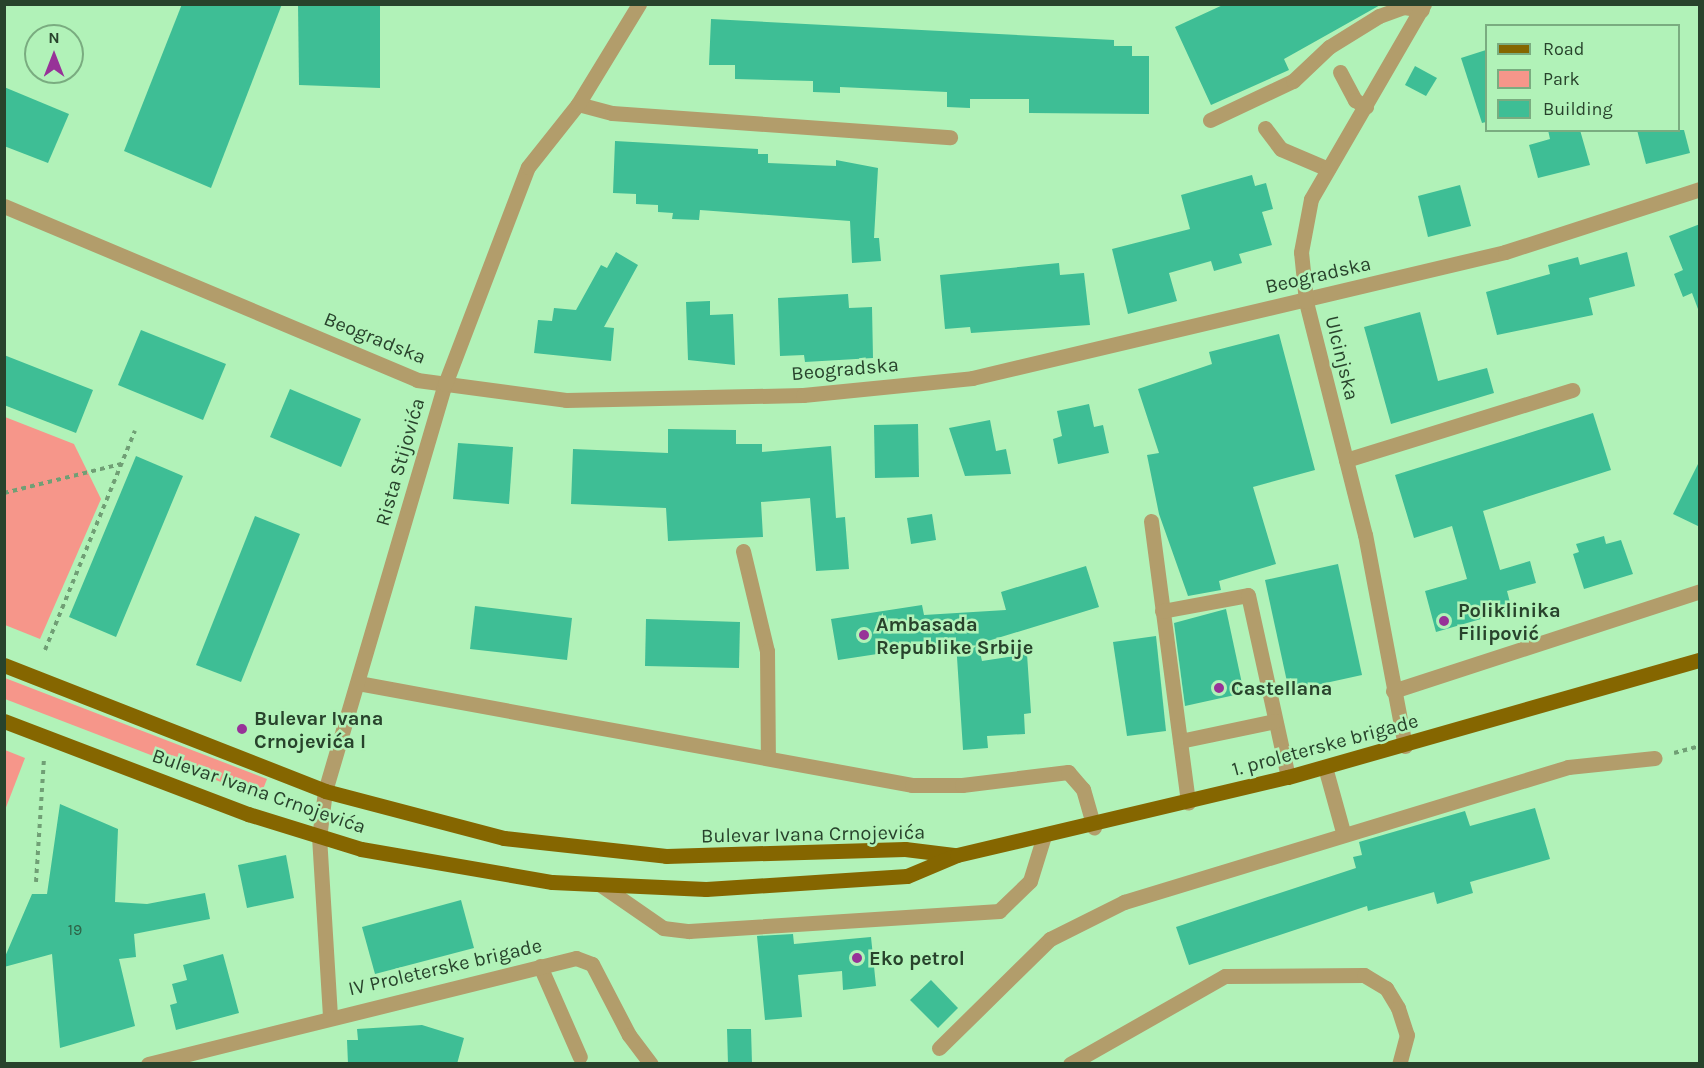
<!DOCTYPE html>
<meta charset="utf-8">
<style>
body{margin:0}
#map{position:relative;width:1704px;height:1068px;overflow:hidden;background:#b1f2b8;font-family:Karla,sans-serif}
div>[style]{position:absolute}
[style*='--x']{left:calc(var(--x)*1px);top:calc(var(--y)*1px);width:calc(var(--w)*1px);rotate:calc(var(--a)*1deg)}
.green>*{inset:0;background:#f6968a}
.building>*{inset:0;background:#3ebe95}
.path>*{height:4px;margin-top:-2px;transform-origin:0;background:repeating-linear-gradient(90deg,#709f75 0 4.5px,transparent 0 9px)}
.minor>*{height:15px;margin:-7.5px;padding:0 7.5px;transform-origin:7.5px;border-radius:7.5px;background:#b29d6b}
.major>*{height:15px;margin:-7.5px;padding:0 7.5px;transform-origin:7.5px;border-radius:7.5px;background:#856600}
.dots>*{width:16px;height:16px;translate:-50% -50%;box-sizing:border-box;border:3px solid #b1f2b8;border-radius:50%}
span{translate:-50% -50%;white-space:nowrap;text-align:center;line-height:1.15;-webkit-text-stroke:5px #b1f2b8;paint-order:stroke}
.number-label{font-size:16px;color:#2e6246}
.number-label span{-webkit-text-stroke-width:0}
.street-label{font-size:20px;color:#28432c}
.poi-label{font-size:20px;color:#28432c;font-weight:700}
.left{translate:0 -50%;text-align:left}
.frame{position:absolute;inset:0;border:6px solid #28432c;pointer-events:none}
.legend{position:absolute;left:1485px;top:24px;width:195px;height:108px;box-sizing:border-box;background:#b1f2b8;border:2px solid #7aac80;margin:0;padding:8px 10px;list-style:none;font-size:18px;color:#28432c}
.legend li{display:flex;align-items:center;gap:12px;height:30px}
.legend b{width:30px;border:2px solid #7aac80}
.north{position:absolute;left:24px;top:24px;width:60px;height:60px;box-sizing:border-box;background:#b1f2b8;border:2px solid #7aac80;border-radius:50%;rotate:0deg;font-size:16px;font-weight:700;line-height:24px;text-align:center;color:#28432c}
.north::after{content:'';display:block;margin:auto;width:21px;height:27px;background:#973298;clip-path:polygon(50% 0,100% 100%,50% 72%,0 100%)}
</style>
<div id="map">
<div class="green">
<div style="clip-path:polygon(5px 417px,74px 444px,101px 499px,40px 639px,5px 625px)"></div>
<div style="clip-path:polygon(5px 678px,267px 779px,260px 797px,5px 699px)"></div>
<div style="clip-path:polygon(5px 750px,25px 758px,5px 810px)"></div>
</div>
<div class="building">
<div style="clip-path:polygon(182px 4px,282px 4px,211px 188px,124px 151px)"></div>
<div style="clip-path:polygon(298px 4px,380px 4px,380px 88px,299px 85px)"></div>
<div style="clip-path:polygon(1225px 4px,1382px 4px,1284px 59px,1289px 70px,1211px 105px,1175px 27px)"></div>
<div style="clip-path:polygon(711px 19px,1114px 40px,1114px 46px,1132px 46px,1132px 56px,1149px 56px,1149px 114px,1029px 113px,1029px 99px,970px 99px,970px 108px,947px 107px,947px 92px,840px 87px,840px 93px,813px 92px,813px 81px,735px 79px,735px 65px,709px 65px)"></div>
<div style="clip-path:polygon(1486px 50px,1486px 122px,1482px 123px,1461px 58px)"></div>
<div style="clip-path:polygon(1415px 66px,1437px 78px,1426px 96px,1405px 85px)"></div>
<div style="clip-path:polygon(4px 87px,69px 114px,48px 163px,4px 146px)"></div>
<div style="clip-path:polygon(1548px 130px,1580px 130px,1590px 165px,1538px 178px,1529px 145px,1550px 139px)"></div>
<div style="clip-path:polygon(1637px 130px,1684px 130px,1690px 153px,1646px 164px)"></div>
<div style="clip-path:polygon(615px 141px,758px 149px,758px 154px,768px 154px,768px 163px,836px 166px,836px 160px,878px 168px,874px 238px,879px 238px,881px 261px,852px 263px,850px 221px,700px 210px,699px 220px,672px 219px,673px 213px,658px 212px,658px 205px,636px 204px,636px 194px,613px 193px)"></div>
<div style="clip-path:polygon(1252px 175px,1255px 186px,1266px 183px,1273px 209px,1262px 212px,1272px 245px,1239px 254px,1242px 263px,1214px 271px,1211px 261px,1169px 273px,1177px 301px,1128px 314px,1112px 249px,1190px 229px,1181px 195px)"></div>
<div style="clip-path:polygon(1460px 185px,1471px 226px,1428px 237px,1418px 196px)"></div>
<div style="clip-path:polygon(1700px 224px,1700px 309px,1698px 309px,1692px 293px,1683px 297px,1674px 274px,1683px 270px,1669px 236px)"></div>
<div style="clip-path:polygon(616px 252px,638px 265px,604px 327px,614px 328px,611px 361px,534px 353px,538px 320px,552px 321px,554px 308px,576px 310px,601px 265px,607px 268px)"></div>
<div style="clip-path:polygon(1627px 252px,1635px 286px,1589px 298px,1593px 315px,1497px 335px,1486px 292px,1550px 274px,1548px 265px,1578px 257px,1580px 265px)"></div>
<div style="clip-path:polygon(1059px 263px,1060px 275px,1084px 273px,1090px 325px,971px 333px,970px 327px,945px 329px,940px 275px)"></div>
<div style="clip-path:polygon(848px 294px,849px 308px,872px 307px,873px 358px,805px 362px,804px 355px,780px 356px,778px 298px)"></div>
<div style="clip-path:polygon(710px 301px,710px 315px,733px 314px,735px 365px,688px 360px,686px 302px)"></div>
<div style="clip-path:polygon(1420px 312px,1438px 381px,1487px 368px,1494px 393px,1391px 424px,1364px 327px)"></div>
<div style="clip-path:polygon(141px 330px,226px 364px,203px 420px,118px 385px)"></div>
<div style="clip-path:polygon(1279px 334px,1315px 470px,1253px 487px,1276px 564px,1219px 581px,1221px 590px,1188px 596px,1159px 514px,1147px 455px,1159px 453px,1138px 389px,1212px 364px,1209px 352px)"></div>
<div style="clip-path:polygon(4px 355px,93px 390px,76px 433px,4px 405px)"></div>
<div style="clip-path:polygon(290px 389px,361px 419px,341px 467px,270px 437px)"></div>
<div style="clip-path:polygon(1089px 404px,1094px 427px,1103px 425px,1109px 453px,1058px 464px,1053px 439px,1062px 436px,1057px 411px)"></div>
<div style="clip-path:polygon(1593px 413px,1611px 470px,1483px 511px,1500px 570px,1530px 561px,1536px 583px,1507px 591px,1512px 610px,1436px 632px,1425px 591px,1467px 579px,1452px 526px,1414px 538px,1395px 475px)"></div>
<div style="clip-path:polygon(990px 420px,996px 451px,1006px 449px,1011px 474px,965px 476px,949px 428px)"></div>
<div style="clip-path:polygon(918px 424px,919px 477px,875px 478px,874px 425px)"></div>
<div style="clip-path:polygon(668px 429px,736px 430px,736px 444px,762px 444px,762px 452px,831px 446px,836px 518px,845px 517px,849px 569px,816px 571px,810px 498px,761px 502px,763px 537px,668px 541px,666px 508px,571px 504px,573px 449px,668px 453px)"></div>
<div style="clip-path:polygon(458px 443px,513px 447px,509px 504px,453px 499px)"></div>
<div style="clip-path:polygon(136px 456px,183px 476px,116px 637px,69px 617px)"></div>
<div style="clip-path:polygon(1700px 460px,1700px 527px,1673px 514px)"></div>
<div style="clip-path:polygon(932px 514px,936px 540px,911px 544px,907px 518px)"></div>
<div style="clip-path:polygon(255px 516px,300px 534px,241px 682px,196px 665px)"></div>
<div style="clip-path:polygon(1604px 536px,1606px 544px,1621px 540px,1633px 574px,1584px 589px,1573px 554px,1579px 552px,1576px 544px)"></div>
<div style="clip-path:polygon(1338px 564px,1362px 675px,1289px 691px,1265px 580px)"></div>
<div style="clip-path:polygon(1086px 566px,1099px 607px,978px 644px,982px 661px,1027px 654px,1031px 713px,1024px 714px,1025px 734px,987px 736px,988px 748px,963px 750px,956px 642px,838px 660px,831px 619px,922px 605px,924px 615px,1006px 610px,1001px 592px)"></div>
<div style="clip-path:polygon(475px 606px,572px 618px,567px 660px,470px 649px)"></div>
<div style="clip-path:polygon(1226px 609px,1244px 693px,1185px 706px,1174px 623px)"></div>
<div style="clip-path:polygon(646px 619px,740px 622px,739px 668px,645px 666px)"></div>
<div style="clip-path:polygon(1156px 636px,1166px 731px,1127px 736px,1113px 642px)"></div>
<div style="clip-path:polygon(60px 804px,118px 829px,115px 902px,147px 904px,205px 893px,210px 919px,134px 934px,136px 957px,119px 959px,135px 1026px,60px 1048px,52px 954px,4px 967px,4px 959px,32px 894px,47px 894px)"></div>
<div style="clip-path:polygon(1535px 808px,1550px 859px,1470px 882px,1473px 893px,1437px 904px,1434px 892px,1368px 911px,1367px 906px,1189px 965px,1176px 927px,1356px 868px,1353px 857px,1362px 855px,1359px 842px,1465px 811px,1470px 826px)"></div>
<div style="clip-path:polygon(286px 855px,294px 898px,247px 908px,238px 865px)"></div>
<div style="clip-path:polygon(461px 900px,474px 948px,375px 974px,362px 927px)"></div>
<div style="clip-path:polygon(793px 934px,794px 944px,871px 937px,876px 986px,843px 990px,842px 971px,798px 975px,802px 1017px,765px 1020px,757px 936px)"></div>
<div style="clip-path:polygon(223px 954px,239px 1013px,176px 1030px,170px 1005px,177px 1003px,172px 984px,187px 980px,183px 965px)"></div>
<div style="clip-path:polygon(931px 980px,958px 1008px,938px 1028px,910px 1000px)"></div>
<div style="clip-path:polygon(422px 1025px,464px 1038px,457px 1064px,348px 1064px,347px 1040px,358px 1040px,357px 1029px)"></div>
<div style="clip-path:polygon(727px 1029px,751px 1029px,752px 1064px,728px 1064px)"></div>
</div>
<div class="path">
<div style="--x:4;--y:493;--w:121;--a:-13.9"></div>
<div style="--x:45;--y:650;--w:237;--a:-67.7"></div>
<div style="--x:1674;--y:753;--w:27;--a:-15"></div>
<div style="--x:36;--y:882;--w:123;--a:-86.3"></div>
</div>
<div class="minor">
<div style="--x:1340;--y:72;--w:32;--a:62"></div>
<div style="--x:1355;--y:100;--w:13;--a:32"></div>
<div style="--x:578;--y:104;--w:35;--a:15"></div>
<div style="--x:612;--y:113;--w:339;--a:4.1"></div>
<div style="--x:1210;--y:120;--w:92;--a:-25.2"></div>
<div style="--x:1293;--y:81;--w:50;--a:-43.4"></div>
<div style="--x:1329;--y:47;--w:59;--a:-31.8"></div>
<div style="--x:1379;--y:16;--w:27;--a:-20"></div>
<div style="--x:1404;--y:7;--w:18;--a:9"></div>
<div style="--x:1265;--y:128;--w:26;--a:53"></div>
<div style="--x:1281;--y:149;--w:51;--a:23.1"></div>
<div style="--x:4;--y:206;--w:448;--a:22.8"></div>
<div style="--x:417;--y:380;--w:150;--a:7.6"></div>
<div style="--x:566;--y:400;--w:237;--a:-1.2"></div>
<div style="--x:803;--y:395;--w:170;--a:-5.7"></div>
<div style="--x:972;--y:378;--w:548;--a:-13.3"></div>
<div style="--x:1505;--y:252;--w:205;--a:-17.9"></div>
<div style="--x:1346;--y:460;--w:237;--a:-17.2"></div>
<div style="--x:1151;--y:521;--w:284;--a:82.5"></div>
<div style="--x:743;--y:551;--w:103;--a:76.5"></div>
<div style="--x:767;--y:651;--w:107;--a:89.5"></div>
<div style="--x:1162;--y:611;--w:87;--a:-10.5"></div>
<div style="--x:1248;--y:595;--w:186;--a:77.6"></div>
<div style="--x:358;--y:683;--w:563;--a:10.43"></div>
<div style="--x:912;--y:785;--w:50;--a:0"></div>
<div style="--x:962;--y:785;--w:107;--a:-7"></div>
<div style="--x:1068;--y:772;--w:23;--a:49"></div>
<div style="--x:1083;--y:789;--w:40;--a:74"></div>
<div style="--x:1393;--y:691;--w:323;--a:-18"></div>
<div style="--x:1180;--y:741;--w:97;--a:-11.9"></div>
<div style="--x:1405;--y:746;--w:215;--a:-100.7"></div>
<div style="--x:1365;--y:535;--w:241;--a:-104.2"></div>
<div style="--x:1306;--y:301;--w:49;--a:-95.8"></div>
<div style="--x:1301;--y:252;--w:54;--a:-79.3"></div>
<div style="--x:1311;--y:199;--w:225;--a:-59.9"></div>
<div style="--x:1325;--y:767;--w:67;--a:74.5"></div>
<div style="--x:601;--y:885;--w:75;--a:34.7"></div>
<div style="--x:663;--y:928;--w:26;--a:7"></div>
<div style="--x:689;--y:931;--w:311;--a:-3.7"></div>
<div style="--x:999;--y:911;--w:43;--a:-44.1"></div>
<div style="--x:1030;--y:881;--w:44;--a:-72.8"></div>
<div style="--x:540;--y:966;--w:99;--a:66.3"></div>
<div style="--x:330;--y:1016;--w:178;--a:-93.5"></div>
<div style="--x:319;--y:838;--w:47;--a:-82.7"></div>
<div style="--x:325;--y:791;--w:424;--a:-73.6"></div>
<div style="--x:445;--y:384;--w:232;--a:-69.1"></div>
<div style="--x:528;--y:167;--w:80;--a:-51.6"></div>
<div style="--x:578;--y:104;--w:117;--a:-58.6"></div>
<div style="--x:939;--y:1048;--w:156;--a:-44.5"></div>
<div style="--x:1050;--y:939;--w:83;--a:-26.6"></div>
<div style="--x:1124;--y:902;--w:464;--a:-16.9"></div>
<div style="--x:1568;--y:767;--w:87;--a:-5.9"></div>
<div style="--x:148;--y:1064;--w:441;--a:-13.9"></div>
<div style="--x:576;--y:958;--w:17;--a:21"></div>
<div style="--x:592;--y:964;--w:80;--a:62.5"></div>
<div style="--x:629;--y:1035;--w:36;--a:53"></div>
<div style="--x:1070;--y:1064;--w:178;--a:-29.6"></div>
<div style="--x:1225;--y:976;--w:139;--a:-0.4"></div>
<div style="--x:1364;--y:975;--w:26;--a:31"></div>
<div style="--x:1386;--y:988;--w:23;--a:59"></div>
<div style="--x:1398;--y:1008;--w:28;--a:72"></div>
<div style="--x:1407;--y:1035;--w:30;--a:105"></div>
</div>
<div class="major">
<div style="--x:4;--y:665;--w:345;--a:21.4"></div>
<div style="--x:325;--y:791;--w:185;--a:14.7"></div>
<div style="--x:504;--y:838;--w:163;--a:6.3"></div>
<div style="--x:666;--y:856;--w:239;--a:-1.7"></div>
<div style="--x:905;--y:849;--w:49;--a:7"></div>
<div style="--x:4;--y:721;--w:261;--a:20.9"></div>
<div style="--x:248;--y:814;--w:118;--a:17.2"></div>
<div style="--x:361;--y:849;--w:194;--a:9.8"></div>
<div style="--x:552;--y:882;--w:154;--a:2.6"></div>
<div style="--x:706;--y:889;--w:201;--a:-3.7"></div>
<div style="--x:907;--y:876;--w:54;--a:-22.8"></div>
<div style="--x:957;--y:855;--w:340;--a:-13.3"></div>
<div style="--x:1288;--y:777;--w:428;--a:-15.9"></div>
</div>
<div class="dots">
<div style="left:1444px;top:621px;background:#973298"></div>
<div style="left:864px;top:635px;background:#973298"></div>
<div style="left:1219px;top:688px;background:#973298"></div>
<div style="left:242px;top:729px;background:#973298"></div>
<div style="left:857px;top:958px;background:#973298"></div>
</div>
<div class="number-label">
<span style="left:75px;top:930px">19</span>
</div>
<div class="street-label">
<span style="left:1318px;top:275px;rotate:-13deg">Beogradska</span>
<span style="left:375px;top:338px;rotate:22deg">Beogradska</span>
<span style="left:1342px;top:358px;rotate:76deg">Ulcinjska</span>
<span style="left:845px;top:369px;rotate:-5deg">Beogradska</span>
<span style="left:400px;top:462px;rotate:-74deg">Rista Stijovića</span>
<span style="left:1325px;top:745px;rotate:-15deg">1. proleterske brigade</span>
<span style="left:259px;top:791px;rotate:19deg">Bulevar Ivana Crnojevića</span>
<span style="left:813px;top:834px;rotate:-1deg">Bulevar Ivana Crnojevića</span>
<span style="left:445px;top:967px;rotate:-13deg">IV Proleterske brigade</span>
</div>
<div class="poi-label">
<span class="left" style="left:1458px;top:622px">Poliklinika<br>Filipović</span>
<span class="left" style="left:876px;top:636px">Ambasada<br>Republike Srbije</span>
<span class="left" style="left:1231px;top:688px">Castellana</span>
<span class="left" style="left:254px;top:730px">Bulevar Ivana<br>Crnojevića I</span>
<span class="left" style="left:869px;top:958px">Eko petrol</span>
</div>
<div class="frame"></div>
<ul class="legend">
<li><b style="height:8px;background:#856600"></b>Road</li>
<li><b style="height:16px;background:#f6968a"></b>Park</li>
<li><b style="height:16px;background:#3ebe95"></b>Building</li>
</ul>
<div class="north">N</div>
</div>
